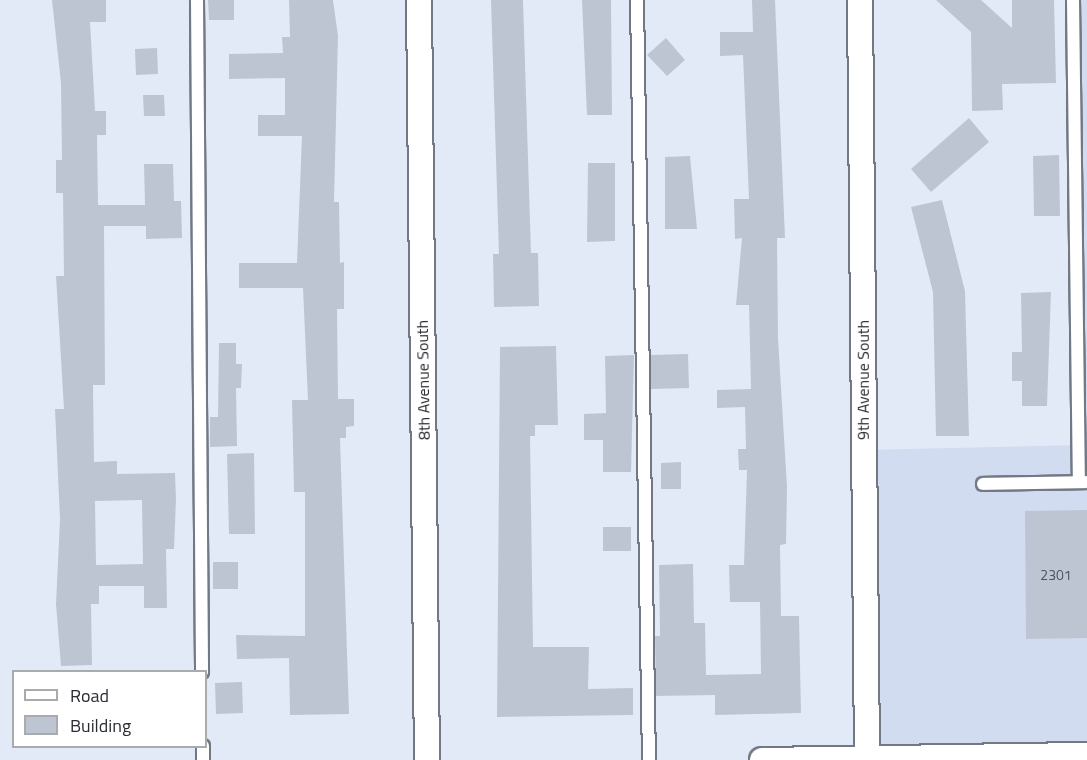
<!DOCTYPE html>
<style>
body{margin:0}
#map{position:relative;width:1087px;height:760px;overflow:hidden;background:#e2eaf8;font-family:"Titillium Web",sans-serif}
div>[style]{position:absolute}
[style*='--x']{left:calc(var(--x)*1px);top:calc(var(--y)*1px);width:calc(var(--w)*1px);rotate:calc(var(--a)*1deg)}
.built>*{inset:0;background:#d1dcf0}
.building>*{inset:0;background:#bec5d2}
.roads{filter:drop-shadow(2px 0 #727985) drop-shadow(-2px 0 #727985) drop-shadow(0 2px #727985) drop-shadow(0 -2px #727985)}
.service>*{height:12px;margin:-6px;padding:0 6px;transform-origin:6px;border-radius:6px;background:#fff}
.minor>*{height:24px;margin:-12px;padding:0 12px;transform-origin:12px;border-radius:12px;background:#fff}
span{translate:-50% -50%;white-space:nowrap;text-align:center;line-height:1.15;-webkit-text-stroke:5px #fff;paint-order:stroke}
.number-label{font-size:14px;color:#4e5259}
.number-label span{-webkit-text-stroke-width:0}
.street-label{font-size:16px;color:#292c31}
.legend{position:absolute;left:12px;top:670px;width:195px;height:78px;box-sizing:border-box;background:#fff;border:2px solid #a9abad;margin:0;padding:8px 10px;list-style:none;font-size:18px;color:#292c31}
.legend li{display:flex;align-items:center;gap:12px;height:30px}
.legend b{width:30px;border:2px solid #a9abad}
</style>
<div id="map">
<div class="built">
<div style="clip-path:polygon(1073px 0,1087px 0,1087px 760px,867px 759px,864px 450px,1078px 445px)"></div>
</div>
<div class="building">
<div style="clip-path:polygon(evenodd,52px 0,106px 0,106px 22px,90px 22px,95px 111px,106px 111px,106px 135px,97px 135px,98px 205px,145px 205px,144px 164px,173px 164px,174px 201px,181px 201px,182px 238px,146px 239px,146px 226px,104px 226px,105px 385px,93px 385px,94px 462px,117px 461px,117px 474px,175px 473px,176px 499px,174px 549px,166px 549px,167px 608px,144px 608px,144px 586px,99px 586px,99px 604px,91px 604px,92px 665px,61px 666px,56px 604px,60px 519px,55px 409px,64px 409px,56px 276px,64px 276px,63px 193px,56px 193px,56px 160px,62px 160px,61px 83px,52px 0,142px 500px,143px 564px,96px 565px,95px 501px,142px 500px)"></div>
<div style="clip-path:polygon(208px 0,234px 0,234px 20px,209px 20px)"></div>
<div style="clip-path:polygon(289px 0,333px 0,338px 36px,334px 202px,339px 202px,340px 263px,344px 262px,344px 309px,337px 309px,338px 399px,354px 399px,354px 426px,346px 427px,346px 438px,340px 438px,349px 714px,290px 715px,289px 658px,237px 659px,236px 635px,305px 636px,305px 492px,294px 492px,292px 400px,308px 400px,303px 288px,239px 288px,239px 263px,297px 263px,302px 136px,258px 136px,258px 115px,285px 115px,285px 78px,229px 79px,229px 54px,283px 53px,282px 37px,290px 37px)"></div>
<div style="clip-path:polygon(491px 0,523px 0,531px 253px,538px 253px,539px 306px,494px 307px,493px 254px,499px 254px)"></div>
<div style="clip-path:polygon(582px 0,611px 0,612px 115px,587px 115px)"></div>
<div style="clip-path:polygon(752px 0,775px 0,785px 238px,777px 238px,778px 338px,787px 487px,786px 544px,780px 545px,781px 616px,799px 616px,801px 713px,715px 715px,715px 695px,656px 696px,655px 636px,660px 636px,659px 565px,693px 564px,694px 623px,705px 623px,706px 675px,761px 674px,760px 602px,730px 602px,729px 565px,744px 565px,747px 470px,739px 470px,738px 449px,746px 449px,745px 407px,717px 408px,717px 390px,751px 389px,749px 305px,736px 305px,742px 238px,735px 239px,734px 199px,749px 199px,743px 55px,720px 56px,720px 32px,753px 32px)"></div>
<div style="clip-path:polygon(936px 0,981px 0,1012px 28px,1012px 0,1054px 0,1056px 83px,1002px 84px,1003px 110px,972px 111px,971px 32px)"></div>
<div style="clip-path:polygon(666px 38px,685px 60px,667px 76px,647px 55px)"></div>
<div style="clip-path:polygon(157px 48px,158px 74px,136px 75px,135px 49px)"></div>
<div style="clip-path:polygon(143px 95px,164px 95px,165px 116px,144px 116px)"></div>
<div style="clip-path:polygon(969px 118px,989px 142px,931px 192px,911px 169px)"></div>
<div style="clip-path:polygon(1059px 155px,1060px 216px,1034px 216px,1033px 156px)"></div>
<div style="clip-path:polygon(690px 156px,697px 229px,665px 229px,665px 157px)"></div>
<div style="clip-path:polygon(588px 163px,615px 163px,615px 241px,587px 242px)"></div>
<div style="clip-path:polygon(942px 200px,965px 291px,969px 436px,936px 436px,933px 292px,911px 207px)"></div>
<div style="clip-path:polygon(1051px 292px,1047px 406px,1022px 406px,1022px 381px,1012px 381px,1012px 352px,1022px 352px,1021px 293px)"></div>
<div style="clip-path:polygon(219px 343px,236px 343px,236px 364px,242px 364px,241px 388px,236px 388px,237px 446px,210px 447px,210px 417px,218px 417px)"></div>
<div style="clip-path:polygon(556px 346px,558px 425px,535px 425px,535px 436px,530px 436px,533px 647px,589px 647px,588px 689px,633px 688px,633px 715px,497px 717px,500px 347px)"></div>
<div style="clip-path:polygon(688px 354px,689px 388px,651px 389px,651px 355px)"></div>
<div style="clip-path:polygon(634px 355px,631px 472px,603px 472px,603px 440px,584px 440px,584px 414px,606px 413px,605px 356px)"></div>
<div style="clip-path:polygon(254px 453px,255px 534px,229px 534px,227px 454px)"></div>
<div style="clip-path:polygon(681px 462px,681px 489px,661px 489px,661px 463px)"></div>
<div style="clip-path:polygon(1087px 510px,1087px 638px,1026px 639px,1025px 511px)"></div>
<div style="clip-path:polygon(603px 527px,631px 527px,631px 551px,603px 551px)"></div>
<div style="clip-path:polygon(213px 562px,238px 562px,238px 589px,213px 589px)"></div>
<div style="clip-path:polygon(242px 682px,243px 713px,216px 714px,215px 683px)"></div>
</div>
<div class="roads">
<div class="service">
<div style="--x:197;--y:0;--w:672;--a:89.57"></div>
<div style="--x:637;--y:0;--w:760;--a:89.1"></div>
<div style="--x:1073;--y:0;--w:482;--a:89.3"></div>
<div style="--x:983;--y:484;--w:103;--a:-1.1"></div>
<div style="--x:203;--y:746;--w:14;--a:90"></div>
</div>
<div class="minor">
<div style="--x:419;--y:0;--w:760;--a:89.4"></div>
<div style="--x:860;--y:0;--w:760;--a:89.47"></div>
<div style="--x:762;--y:760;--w:325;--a:-0.9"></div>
</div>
</div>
<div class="number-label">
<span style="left:1056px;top:575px">2301</span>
</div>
<div class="street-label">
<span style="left:423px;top:380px;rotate:-91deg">8th Avenue South</span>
<span style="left:863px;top:380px;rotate:-90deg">9th Avenue South</span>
</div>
<ul class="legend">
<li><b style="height:8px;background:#fff"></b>Road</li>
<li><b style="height:16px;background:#bec5d2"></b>Building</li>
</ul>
</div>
